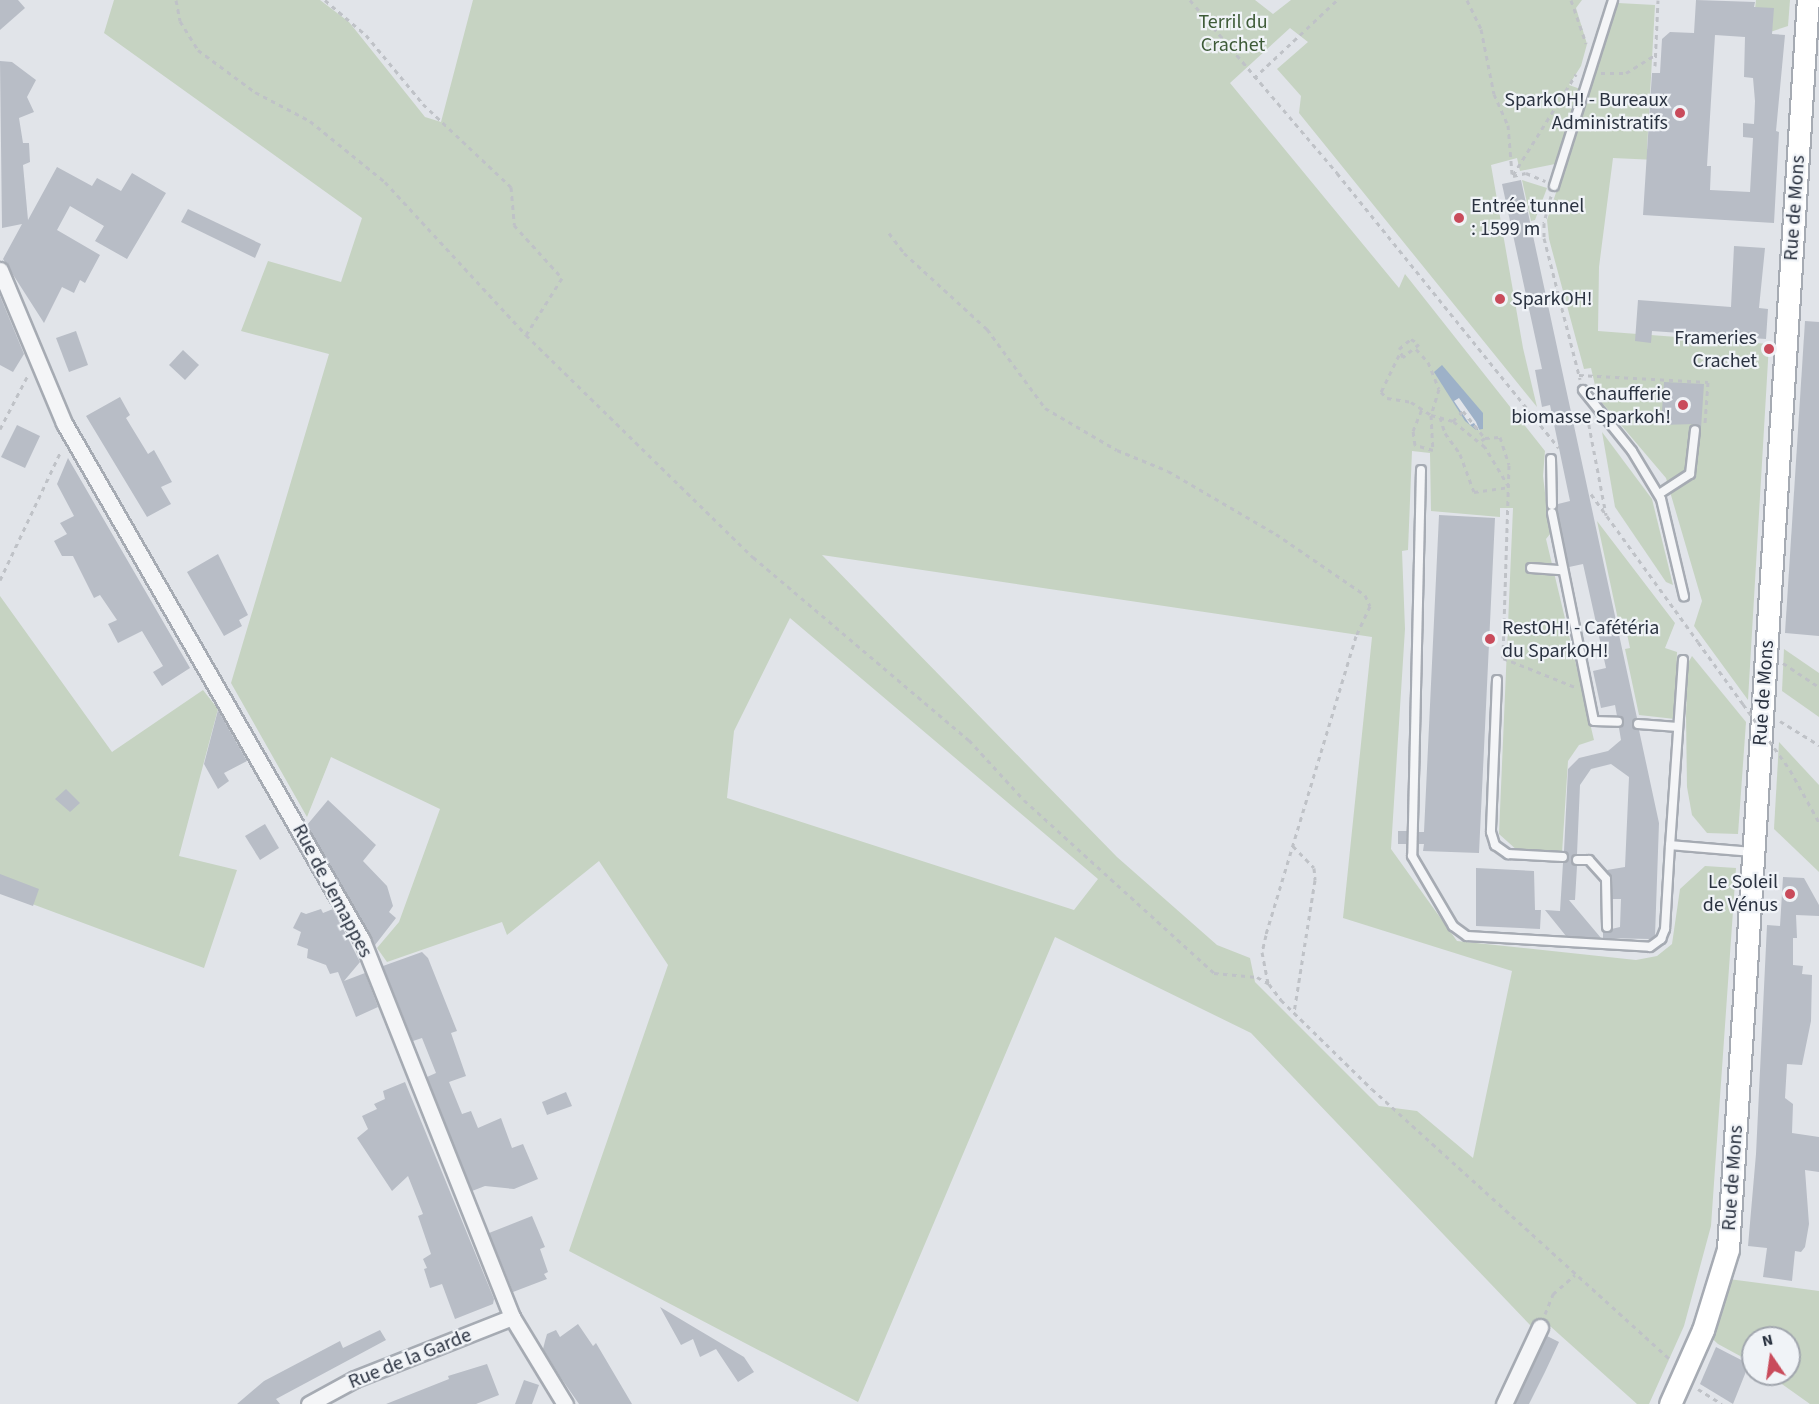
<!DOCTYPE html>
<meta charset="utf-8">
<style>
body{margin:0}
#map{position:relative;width:1819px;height:1404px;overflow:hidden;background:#e1e4e9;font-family:"Source Sans 3",sans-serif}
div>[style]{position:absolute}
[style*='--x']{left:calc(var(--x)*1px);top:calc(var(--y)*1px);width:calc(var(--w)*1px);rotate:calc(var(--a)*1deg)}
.green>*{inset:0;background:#c6d3c2}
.water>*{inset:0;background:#9db1c8}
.pier>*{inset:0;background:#e1e4e9}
.building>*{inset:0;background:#b8bdc6}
.path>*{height:3px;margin-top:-1.5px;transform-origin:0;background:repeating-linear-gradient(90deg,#bfc2c7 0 4.5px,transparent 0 9px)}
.roads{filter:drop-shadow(2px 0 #a6abb3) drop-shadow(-2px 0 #a6abb3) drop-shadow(0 2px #a6abb3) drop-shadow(0 -2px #a6abb3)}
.service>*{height:8px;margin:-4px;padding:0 4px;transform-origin:4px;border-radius:4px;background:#f4f5f7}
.minor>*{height:15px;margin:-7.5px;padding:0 7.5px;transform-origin:7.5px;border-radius:7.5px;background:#f4f5f7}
.secondary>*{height:21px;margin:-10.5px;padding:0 10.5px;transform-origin:10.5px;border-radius:10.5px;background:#fff}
.path-bridge>*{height:3px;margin-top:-1.5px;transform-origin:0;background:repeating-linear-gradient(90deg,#bfc2c7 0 4.5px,transparent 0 9px)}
.dots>*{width:16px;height:16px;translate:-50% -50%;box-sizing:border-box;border:3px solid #f0f3f7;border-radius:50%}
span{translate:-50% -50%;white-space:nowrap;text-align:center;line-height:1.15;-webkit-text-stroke:4.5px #f0f3f7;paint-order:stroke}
.park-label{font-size:20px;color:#3e5b38}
.poi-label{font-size:20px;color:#2a3240}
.right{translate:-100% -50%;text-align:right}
.left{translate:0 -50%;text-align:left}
.street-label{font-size:20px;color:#2a3240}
.north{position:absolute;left:1741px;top:1326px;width:60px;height:60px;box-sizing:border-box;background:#f0f3f7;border:2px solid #a1a6ae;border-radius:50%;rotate:347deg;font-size:16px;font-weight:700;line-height:24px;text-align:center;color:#2a3240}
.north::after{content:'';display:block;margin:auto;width:21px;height:27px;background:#c94b5b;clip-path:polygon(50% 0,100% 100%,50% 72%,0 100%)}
</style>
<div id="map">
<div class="green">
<div style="clip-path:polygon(evenodd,114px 0,320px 0,349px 22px,425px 117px,441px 122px,473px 0,1255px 0,1273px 14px,1291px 0,1582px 0,1576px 8px,1587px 44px,1581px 66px,1569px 85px,1583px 90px,1560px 163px,1520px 171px,1517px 158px,1491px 165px,1523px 348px,1537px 407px,1299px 113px,1301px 96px,1277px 69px,1308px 42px,1290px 28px,1230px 83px,1399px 288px,1405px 274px,1545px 451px,1543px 476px,1550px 534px,1546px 539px,1594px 740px,1579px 745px,1568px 761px,1562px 853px,1518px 851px,1499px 834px,1513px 508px,1500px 508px,1500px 517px,1431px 511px,1430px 453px,1412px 451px,1408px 550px,1402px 551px,1405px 629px,1391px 849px,1457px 941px,1636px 960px,1657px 956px,1672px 944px,1680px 889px,1705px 866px,1736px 868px,1711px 1226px,1684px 1326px,1649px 1404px,1637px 1404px,1550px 1326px,1531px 1326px,1251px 1033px,1055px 937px,858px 1402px,569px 1251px,668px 965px,599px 861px,507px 935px,502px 922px,387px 962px,377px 948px,399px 922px,440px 809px,331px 757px,307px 817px,231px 683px,329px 354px,241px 331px,268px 261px,341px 282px,362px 218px,104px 33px,114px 0,822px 555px,1372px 637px,1343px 918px,1512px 971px,1473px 1158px,1417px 1111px,1379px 1106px,1255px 982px,1250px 958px,1217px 945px,1117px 857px,822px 555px,114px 0,790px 618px,1098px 879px,1074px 910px,727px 798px,734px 731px,790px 618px)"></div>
<div style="clip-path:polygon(1756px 0,1790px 0,1788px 26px,1752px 38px)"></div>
<div style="clip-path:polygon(1618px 3px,1655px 5px,1647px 149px,1700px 162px,1613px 158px,1599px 267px,1598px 331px,1769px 344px,1748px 700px,1694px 626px,1702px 601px,1666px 478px,1598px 398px,1591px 368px,1584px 369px,1549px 239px,1547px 220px)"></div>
<div style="clip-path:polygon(1522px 180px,1547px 188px,1535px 220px,1531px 221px)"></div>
<div style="clip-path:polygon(1602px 432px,1652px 499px,1673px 585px,1666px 582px,1615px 507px)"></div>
<div style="clip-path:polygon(1597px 521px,1675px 623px,1665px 648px,1677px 652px,1675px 719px,1639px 715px,1625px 649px,1630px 648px,1626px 629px,1620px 629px)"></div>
<div style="clip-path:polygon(0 596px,112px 752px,203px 690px,218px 709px,179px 856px,237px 870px,204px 968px,0 892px)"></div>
<div style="clip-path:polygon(1784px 649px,1819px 673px,1819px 717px,1782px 691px)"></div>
<div style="clip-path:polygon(1692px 656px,1746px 722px,1738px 834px,1707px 833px,1692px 815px,1687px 787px,1686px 716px,1688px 663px)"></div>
<div style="clip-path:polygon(1779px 742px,1819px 785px,1819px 872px,1774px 829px)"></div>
<div style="clip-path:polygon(1721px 1278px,1819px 1291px,1819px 1404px,1810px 1404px,1768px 1374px,1789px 1374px,1789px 1338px,1753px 1338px,1753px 1363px,1718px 1344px,1703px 1330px)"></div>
</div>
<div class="water">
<div style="clip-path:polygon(1442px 365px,1483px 413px,1483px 429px,1476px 430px,1465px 421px,1434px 372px)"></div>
</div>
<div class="pier">
<div style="clip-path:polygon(1459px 398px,1476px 422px,1480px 432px,1474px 423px,1470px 425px,1454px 401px)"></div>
</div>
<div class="building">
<div style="clip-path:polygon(0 0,18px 0,25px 8px,0 30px)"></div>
<div style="clip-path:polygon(evenodd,1696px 0,1755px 2px,1754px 7px,1774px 8px,1772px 34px,1785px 35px,1776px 131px,1779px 132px,1774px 223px,1643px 215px,1652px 73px,1660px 73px,1662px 39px,1670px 32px,1694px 33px,1696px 0,1715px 35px,1745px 37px,1744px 77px,1753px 78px,1755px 101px,1754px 124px,1743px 123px,1743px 137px,1753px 138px,1750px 192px,1710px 190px,1711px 166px,1707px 166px,1715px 35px)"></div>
<div style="clip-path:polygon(0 61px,12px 62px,36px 80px,27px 97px,34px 112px,19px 118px,23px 143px,29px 143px,30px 162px,23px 165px,28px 220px,57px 167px,92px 186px,97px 178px,121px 191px,132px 173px,166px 193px,127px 259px,95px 241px,104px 226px,70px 206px,57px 230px,100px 255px,85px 283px,80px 280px,74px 293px,62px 287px,44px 323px,3px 259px,22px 224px,2px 228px)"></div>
<div style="clip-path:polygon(1521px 180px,1637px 718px,1632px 726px,1639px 730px,1659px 823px,1655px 936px,1650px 939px,1603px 938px,1603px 931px,1620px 927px,1621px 899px,1612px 899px,1612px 879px,1607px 870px,1625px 867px,1629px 777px,1611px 764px,1591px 769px,1580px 785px,1577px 854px,1571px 859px,1577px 866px,1575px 900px,1569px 900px,1601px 938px,1566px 936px,1545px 910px,1560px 911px,1563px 863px,1569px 858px,1564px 851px,1568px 769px,1579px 758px,1608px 751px,1621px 740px,1619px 728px,1624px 722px,1617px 716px,1615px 705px,1601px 708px,1593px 671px,1606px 668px,1583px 564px,1569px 567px,1556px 509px,1558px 504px,1570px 501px,1550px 405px,1542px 407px,1535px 370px,1542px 369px,1502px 184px)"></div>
<div style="clip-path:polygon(188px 209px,261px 244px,255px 258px,181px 222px)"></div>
<div style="clip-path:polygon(1734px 246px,1765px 248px,1759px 308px,1768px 309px,1766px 339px,1652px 331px,1651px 343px,1635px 341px,1638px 300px,1731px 307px)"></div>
<div style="clip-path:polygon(0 296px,24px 354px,13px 372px,0 365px)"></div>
<div style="clip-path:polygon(1805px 321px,1819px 322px,1819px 636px,1785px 633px)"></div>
<div style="clip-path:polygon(76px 331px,88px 365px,69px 372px,56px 338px)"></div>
<div style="clip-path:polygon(183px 350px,199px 365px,185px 380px,169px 365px)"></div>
<div style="clip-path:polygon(1664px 382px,1704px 384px,1701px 428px,1695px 424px,1661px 425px)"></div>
<div style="clip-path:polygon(120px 397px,130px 415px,126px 418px,148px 454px,154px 450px,172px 482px,161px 487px,171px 504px,147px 517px,86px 416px)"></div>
<div style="clip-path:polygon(17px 425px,40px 436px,25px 468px,1px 457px)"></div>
<div style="clip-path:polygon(68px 458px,190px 668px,162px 686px,153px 672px,163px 666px,142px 631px,118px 643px,108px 624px,117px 620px,100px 595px,94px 598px,73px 556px,62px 556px,54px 541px,67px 534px,60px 523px,74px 516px,57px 484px)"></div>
<div style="clip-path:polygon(1439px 515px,1495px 518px,1479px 853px,1423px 851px,1424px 844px,1418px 844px,1419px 832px,1424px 832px)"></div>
<div style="clip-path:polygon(218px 554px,248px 615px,239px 620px,242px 626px,224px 636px,187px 572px)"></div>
<div style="clip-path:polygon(218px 710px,247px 761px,224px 773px,229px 781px,218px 789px,204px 764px)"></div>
<div style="clip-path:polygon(66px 789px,80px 803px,70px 812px,55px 799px)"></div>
<div style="clip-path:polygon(328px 800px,376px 845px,363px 861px,387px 886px,393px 906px,389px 912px,396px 918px,375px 945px,307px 825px)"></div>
<div style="clip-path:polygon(265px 824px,279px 848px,260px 860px,245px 836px)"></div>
<div style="clip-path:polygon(1398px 831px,1407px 831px,1406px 844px,1398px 844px)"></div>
<div style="clip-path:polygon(1476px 868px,1534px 871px,1535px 910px,1541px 910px,1540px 929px,1476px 926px)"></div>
<div style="clip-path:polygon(0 874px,39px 889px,33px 906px,0 894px)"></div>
<div style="clip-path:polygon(1783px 877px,1804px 878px,1819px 905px,1819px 916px,1796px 915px,1797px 938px,1793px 938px,1793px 965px,1803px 966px,1802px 974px,1812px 975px,1811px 1021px,1802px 1065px,1787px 1064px,1785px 1098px,1793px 1104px,1792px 1133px,1819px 1137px,1819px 1172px,1805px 1170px,1809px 1224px,1805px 1247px,1801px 1252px,1795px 1251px,1792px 1281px,1763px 1277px,1767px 1248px,1748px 1246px,1756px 1154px,1767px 925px,1780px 926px)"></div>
<div style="clip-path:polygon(321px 909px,323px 913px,333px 909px,360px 962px,344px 981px,365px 973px,378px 1007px,356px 1017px,338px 972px,330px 974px,326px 965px,307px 958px,308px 949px,297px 945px,301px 932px,293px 928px,301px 912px,306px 914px)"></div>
<div style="clip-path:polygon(422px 952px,428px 958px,457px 1031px,451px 1033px,466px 1076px,449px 1082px,462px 1114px,471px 1111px,478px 1128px,501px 1118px,512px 1148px,523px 1144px,538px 1179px,514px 1189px,485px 1186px,472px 1191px,427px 1077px,436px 1073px,422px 1038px,413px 1041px,383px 966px)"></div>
<div style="clip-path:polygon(405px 1082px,494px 1299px,493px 1304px,455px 1319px,442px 1284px,430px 1288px,424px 1269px,427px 1268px,423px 1259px,431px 1254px,418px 1216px,423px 1214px,408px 1176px,392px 1191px,357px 1138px,368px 1129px,362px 1116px,377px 1109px,374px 1104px,385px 1099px,383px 1091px)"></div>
<div style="clip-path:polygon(566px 1092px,572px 1106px,547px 1115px,542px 1102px)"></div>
<div style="clip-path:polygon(532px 1216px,545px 1247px,540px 1249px,548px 1272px,544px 1274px,547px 1279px,513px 1292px,489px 1233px)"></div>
<div style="clip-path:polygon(660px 1307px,744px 1357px,754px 1372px,738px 1382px,716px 1349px,700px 1357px,693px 1339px,681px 1345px)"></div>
<div style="clip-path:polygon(578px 1324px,593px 1346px,596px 1343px,632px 1404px,579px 1404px,561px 1378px,543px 1349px,545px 1341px,547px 1334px,556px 1330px,560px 1337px)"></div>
<div style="clip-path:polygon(380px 1330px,386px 1340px,276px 1399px,280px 1404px,237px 1404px,264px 1381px,340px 1341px,343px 1348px)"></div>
<div style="clip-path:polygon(1547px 1336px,1559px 1342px,1545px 1372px,1529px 1404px,1515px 1404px)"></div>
<div style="clip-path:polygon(1716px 1347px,1749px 1364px,1733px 1404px,1700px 1384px)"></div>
<div style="clip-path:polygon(487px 1364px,499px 1395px,476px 1404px,386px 1404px,449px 1379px,448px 1376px)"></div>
<div style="clip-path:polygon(524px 1380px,539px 1385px,532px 1404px,515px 1404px)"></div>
</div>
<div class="path">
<div style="--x:176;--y:0;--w:21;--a:79"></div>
<div style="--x:180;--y:21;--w:34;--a:58"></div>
<div style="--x:198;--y:50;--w:71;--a:36.4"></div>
<div style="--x:255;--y:92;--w:62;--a:27.8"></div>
<div style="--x:310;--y:121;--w:97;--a:39.1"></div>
<div style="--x:385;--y:182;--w:208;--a:47.3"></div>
<div style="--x:526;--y:335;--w:318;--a:44.4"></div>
<div style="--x:753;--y:557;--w:283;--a:40.3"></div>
<div style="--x:969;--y:740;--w:81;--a:47.5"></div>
<div style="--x:1024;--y:800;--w:257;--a:42.3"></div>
<div style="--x:1214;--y:973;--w:43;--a:5.3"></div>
<div style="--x:1257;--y:977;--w:14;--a:30"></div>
<div style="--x:1269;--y:984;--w:20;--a:53"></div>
<div style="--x:1281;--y:1000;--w:127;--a:44.4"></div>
<div style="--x:1372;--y:1089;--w:401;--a:42.2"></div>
<div style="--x:325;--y:0;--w:54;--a:40.5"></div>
<div style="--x:366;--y:35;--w:89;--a:50.4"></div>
<div style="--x:423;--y:104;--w:121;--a:43.3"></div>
<div style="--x:511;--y:187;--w:38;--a:85"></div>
<div style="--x:514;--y:225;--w:72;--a:47.8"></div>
<div style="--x:562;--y:278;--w:67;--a:122.3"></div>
<div style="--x:1190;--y:0;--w:227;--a:49.6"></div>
<div style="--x:1337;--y:173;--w:353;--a:51.1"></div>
<div style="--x:1467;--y:0;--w:32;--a:64"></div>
<div style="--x:1481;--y:29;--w:66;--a:78.7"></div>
<div style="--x:1494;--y:94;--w:34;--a:66"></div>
<div style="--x:1508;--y:125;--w:49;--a:85.3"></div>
<div style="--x:1571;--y:0;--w:46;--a:70.8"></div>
<div style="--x:1655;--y:66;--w:66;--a:-87.4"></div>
<div style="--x:1601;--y:73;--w:25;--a:0"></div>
<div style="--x:1626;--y:73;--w:36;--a:-32"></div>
<div style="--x:1254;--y:78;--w:114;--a:-43.2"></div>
<div style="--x:1513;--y:175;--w:119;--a:-58"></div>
<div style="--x:1513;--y:176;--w:13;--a:-13"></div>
<div style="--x:1526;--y:173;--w:21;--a:23"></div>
<div style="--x:1551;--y:196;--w:28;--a:105"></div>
<div style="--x:1544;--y:223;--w:15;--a:90"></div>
<div style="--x:1544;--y:238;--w:146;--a:75.7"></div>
<div style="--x:889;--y:233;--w:25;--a:53"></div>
<div style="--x:904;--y:253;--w:113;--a:42.5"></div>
<div style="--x:987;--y:329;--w:98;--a:53.7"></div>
<div style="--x:1045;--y:408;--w:83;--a:30.3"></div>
<div style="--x:1117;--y:450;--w:55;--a:22.4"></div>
<div style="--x:1168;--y:471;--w:125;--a:30.3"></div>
<div style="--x:1276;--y:534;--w:108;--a:34.4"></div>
<div style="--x:1365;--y:595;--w:12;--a:66"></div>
<div style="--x:1370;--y:606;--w:33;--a:115"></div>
<div style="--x:1356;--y:636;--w:312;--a:106.8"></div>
<div style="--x:1266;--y:935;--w:17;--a:103"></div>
<div style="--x:1262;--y:952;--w:32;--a:79"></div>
<div style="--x:1411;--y:339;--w:9;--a:32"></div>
<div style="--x:1419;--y:344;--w:21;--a:141"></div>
<div style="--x:1403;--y:357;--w:9;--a:-117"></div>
<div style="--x:1399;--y:349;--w:16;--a:-40"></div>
<div style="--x:1416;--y:349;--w:18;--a:47"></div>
<div style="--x:1428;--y:362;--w:29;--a:68"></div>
<div style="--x:1439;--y:389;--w:27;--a:107"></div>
<div style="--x:1431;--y:415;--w:23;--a:15"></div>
<div style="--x:1453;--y:421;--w:14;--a:-45"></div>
<div style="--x:1463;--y:411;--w:35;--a:51"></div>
<div style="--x:1485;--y:438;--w:7;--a:146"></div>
<div style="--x:1399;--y:355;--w:41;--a:115.9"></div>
<div style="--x:1381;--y:392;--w:8;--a:45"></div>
<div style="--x:1387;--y:398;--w:24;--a:9"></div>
<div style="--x:1411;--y:402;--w:24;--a:33"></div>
<div style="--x:1431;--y:415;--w:35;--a:87"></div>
<div style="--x:1433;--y:450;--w:19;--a:-164"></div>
<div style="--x:1415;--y:445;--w:14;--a:-98"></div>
<div style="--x:1413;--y:431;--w:24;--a:-68"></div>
<div style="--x:1579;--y:375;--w:129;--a:3.1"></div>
<div style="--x:1708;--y:382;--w:41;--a:94.2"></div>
<div style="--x:1587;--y:415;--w:102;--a:79.2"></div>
<div style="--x:1440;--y:417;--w:17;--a:73"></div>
<div style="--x:1445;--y:433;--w:26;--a:54"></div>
<div style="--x:1460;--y:454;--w:40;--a:69.8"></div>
<div style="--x:1474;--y:492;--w:35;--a:-8"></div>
<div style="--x:1509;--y:487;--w:47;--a:-121"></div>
<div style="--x:1485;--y:447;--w:41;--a:-140.9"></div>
<div style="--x:0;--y:429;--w:59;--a:-62.6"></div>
<div style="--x:1485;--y:438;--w:15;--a:-4"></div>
<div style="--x:1500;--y:437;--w:29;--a:72"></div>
<div style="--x:1509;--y:465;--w:193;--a:91.8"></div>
<div style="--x:1503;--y:658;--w:78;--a:21.9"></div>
<div style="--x:1591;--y:494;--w:143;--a:54.1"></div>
<div style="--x:0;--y:580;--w:143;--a:-64.7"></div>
<div style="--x:1698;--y:642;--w:77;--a:54"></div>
<div style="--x:1783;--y:663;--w:43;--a:33.7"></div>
<div style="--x:1780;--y:721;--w:46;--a:31.6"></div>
<div style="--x:1790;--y:770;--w:60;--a:60.9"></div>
<div style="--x:1293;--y:846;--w:30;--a:46"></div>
<div style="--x:1314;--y:868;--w:12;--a:85"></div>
<div style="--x:1315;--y:880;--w:135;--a:99"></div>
<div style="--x:1545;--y:1314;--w:22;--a:-68"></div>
<div style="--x:1553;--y:1294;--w:29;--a:-41"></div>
<div style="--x:1698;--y:1389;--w:28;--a:32"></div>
</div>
<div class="roads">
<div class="service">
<div style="--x:1554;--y:186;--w:195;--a:-72.4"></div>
<div style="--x:1583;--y:390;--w:78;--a:51.2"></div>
<div style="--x:1632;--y:451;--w:56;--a:58.9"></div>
<div style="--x:1661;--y:499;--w:100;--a:76.7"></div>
<div style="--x:1551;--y:459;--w:46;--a:88.8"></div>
<div style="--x:1421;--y:470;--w:386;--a:91.3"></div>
<div style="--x:1412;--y:856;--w:81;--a:59.6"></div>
<div style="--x:1453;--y:926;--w:17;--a:36"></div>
<div style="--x:1467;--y:936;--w:183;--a:3.4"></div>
<div style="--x:1650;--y:947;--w:14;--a:-36"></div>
<div style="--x:1661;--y:939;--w:11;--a:-68"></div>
<div style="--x:1665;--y:929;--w:84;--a:-86.6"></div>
<div style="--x:1659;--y:494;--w:37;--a:-33"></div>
<div style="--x:1690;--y:474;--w:44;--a:-83.5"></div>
<div style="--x:1552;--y:513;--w:212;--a:78.6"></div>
<div style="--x:1594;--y:721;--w:24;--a:2"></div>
<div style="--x:1531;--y:568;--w:31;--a:4"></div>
<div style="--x:1683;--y:660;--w:185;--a:94"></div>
<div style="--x:1670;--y:845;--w:82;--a:4.9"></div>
<div style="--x:1497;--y:680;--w:152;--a:92.3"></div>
<div style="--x:1491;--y:832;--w:14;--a:73"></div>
<div style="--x:1495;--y:845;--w:16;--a:35"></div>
<div style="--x:1508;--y:854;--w:55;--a:3.1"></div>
<div style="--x:1638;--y:724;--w:40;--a:4.3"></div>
<div style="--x:1577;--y:860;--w:12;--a:0"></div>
<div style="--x:1589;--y:860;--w:25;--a:48"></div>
<div style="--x:1606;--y:879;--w:48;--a:88.8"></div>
</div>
<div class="minor">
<div style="--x:0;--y:270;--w:166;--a:67.3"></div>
<div style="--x:64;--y:423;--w:597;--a:60.04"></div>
<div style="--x:362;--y:940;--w:406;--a:68.3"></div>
<div style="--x:512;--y:1317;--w:102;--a:58.7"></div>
<div style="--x:309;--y:1404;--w:52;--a:-28.5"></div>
<div style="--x:355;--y:1379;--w:169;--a:-21.5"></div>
<div style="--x:1504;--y:1404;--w:85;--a:-64.9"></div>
</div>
<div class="secondary">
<div style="--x:1670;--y:1404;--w:81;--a:-66"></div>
<div style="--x:1703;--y:1330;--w:85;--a:-72.8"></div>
<div style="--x:1728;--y:1249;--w:1252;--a:-86.34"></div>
</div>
</div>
<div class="path-bridge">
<div style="--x:1675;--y:610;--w:39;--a:54"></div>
<div style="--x:1743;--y:704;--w:81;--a:54.5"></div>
</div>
<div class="dots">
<div style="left:1680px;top:113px;background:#c94b5b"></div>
<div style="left:1459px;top:218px;background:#c94b5b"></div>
<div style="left:1500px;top:299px;background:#c94b5b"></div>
<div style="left:1769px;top:349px;background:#c94b5b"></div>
<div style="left:1683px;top:405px;background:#c94b5b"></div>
<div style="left:1490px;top:639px;background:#c94b5b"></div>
<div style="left:1790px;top:894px;background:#c94b5b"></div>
</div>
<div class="park-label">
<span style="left:1233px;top:34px">Terril du<br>Crachet</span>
</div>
<div class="poi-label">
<span class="right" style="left:1668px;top:112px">SparkOH! - Bureaux<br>Administratifs</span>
<span class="left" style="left:1471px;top:218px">Entrée tunnel<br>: 1599 m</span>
<span class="left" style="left:1512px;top:299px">SparkOH!</span>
<span class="right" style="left:1757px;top:350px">Frameries<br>Crachet</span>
<span class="right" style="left:1671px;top:406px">Chaufferie<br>biomasse Sparkoh!</span>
<span class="left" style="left:1502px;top:640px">RestOH! - Cafétéria<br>du SparkOH!</span>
<span class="right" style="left:1778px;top:894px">Le Soleil<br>de Vénus</span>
</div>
<div class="street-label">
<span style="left:1795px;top:208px;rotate:-86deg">Rue de Mons</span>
<span style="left:1764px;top:693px;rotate:-86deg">Rue de Mons</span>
<span style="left:332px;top:891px;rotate:62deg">Rue de Jemappes</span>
<span style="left:1733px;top:1178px;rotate:-86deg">Rue de Mons</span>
<span style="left:410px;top:1359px;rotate:-22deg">Rue de la Garde</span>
</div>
<div class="north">N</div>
</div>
